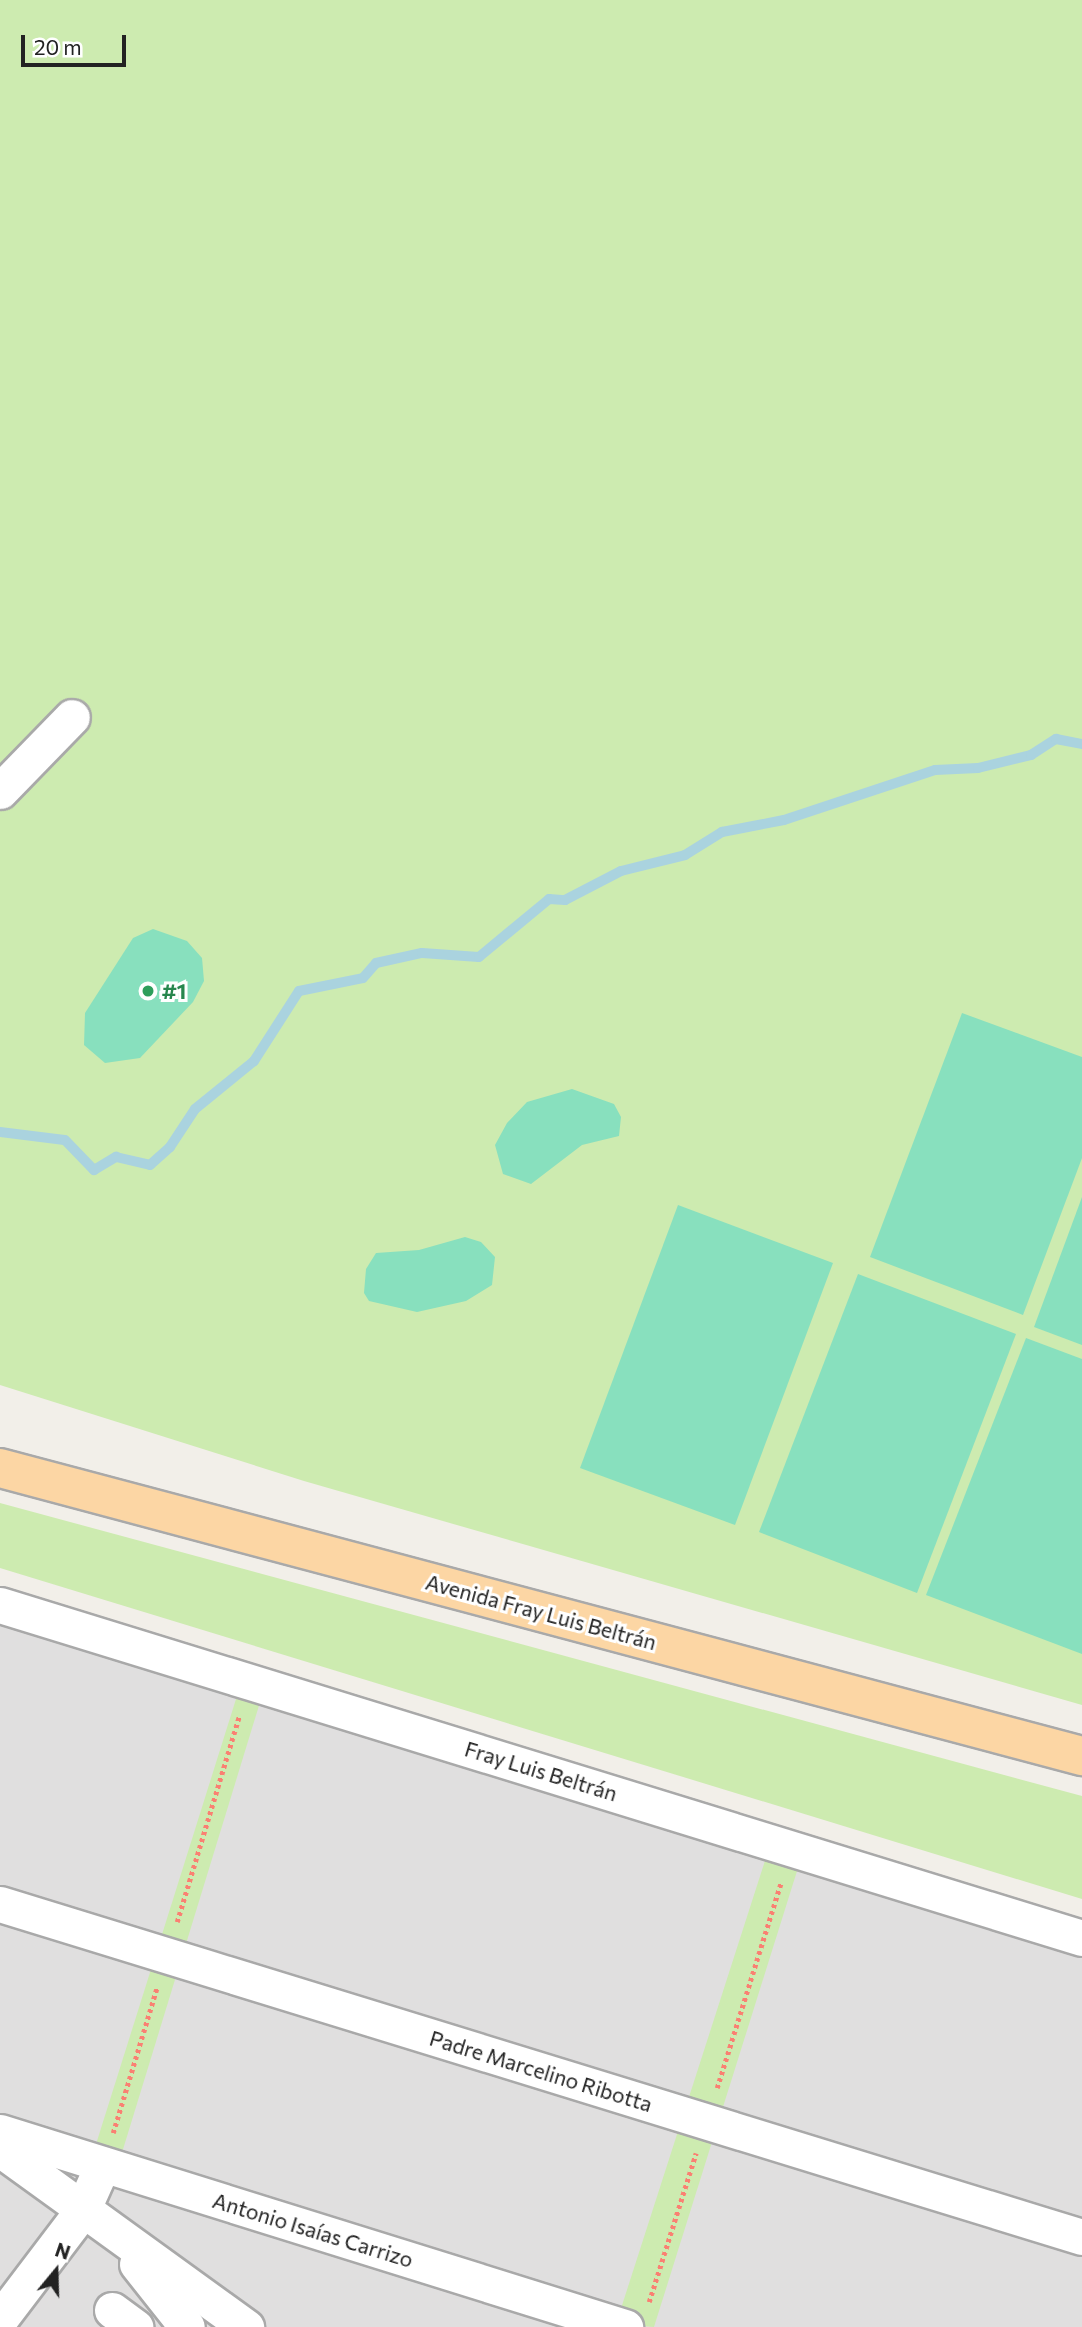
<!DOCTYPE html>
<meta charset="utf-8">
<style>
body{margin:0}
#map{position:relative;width:1082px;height:2327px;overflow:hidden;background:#f2efe9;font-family:Commissioner,sans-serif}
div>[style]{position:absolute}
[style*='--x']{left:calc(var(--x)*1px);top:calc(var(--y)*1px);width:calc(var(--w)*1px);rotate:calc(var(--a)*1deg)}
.residential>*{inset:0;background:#e0dfdf}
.grass>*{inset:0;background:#cdebb0}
.pitch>*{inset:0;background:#88e0be}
.stream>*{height:10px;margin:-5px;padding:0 5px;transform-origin:5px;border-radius:5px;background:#aad3df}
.path>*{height:4.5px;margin-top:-2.25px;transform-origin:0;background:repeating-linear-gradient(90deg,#fa8072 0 3.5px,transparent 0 7px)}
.roads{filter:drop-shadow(2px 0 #a9a9a9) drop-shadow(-2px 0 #a9a9a9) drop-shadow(0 2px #a9a9a9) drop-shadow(0 -2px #a9a9a9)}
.minor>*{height:35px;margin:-17.5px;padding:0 17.5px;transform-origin:17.5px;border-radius:17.5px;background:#fff}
.major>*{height:38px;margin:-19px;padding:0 19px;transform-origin:19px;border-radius:19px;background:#fcd6a4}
.dots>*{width:19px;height:19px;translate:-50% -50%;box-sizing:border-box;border:4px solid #fff;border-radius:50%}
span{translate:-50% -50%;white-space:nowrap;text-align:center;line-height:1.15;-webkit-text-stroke:6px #fff;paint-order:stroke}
.leisure-label{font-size:21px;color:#27864d;font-weight:700}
.left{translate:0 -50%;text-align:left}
.street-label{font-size:21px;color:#222}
.north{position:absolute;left:21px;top:2236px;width:70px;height:70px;-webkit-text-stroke:5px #fff;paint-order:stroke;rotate:19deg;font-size:19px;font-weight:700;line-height:28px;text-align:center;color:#222}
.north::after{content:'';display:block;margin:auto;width:24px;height:32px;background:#222;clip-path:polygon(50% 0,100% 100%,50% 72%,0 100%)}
.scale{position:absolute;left:21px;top:35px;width:105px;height:32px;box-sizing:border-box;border:4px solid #222;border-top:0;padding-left:9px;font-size:21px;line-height:24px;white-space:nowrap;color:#222;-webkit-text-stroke:5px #fff;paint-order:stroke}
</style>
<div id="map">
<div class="residential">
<div style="clip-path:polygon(0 1605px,1082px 1938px,1082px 2327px,0 2327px)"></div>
</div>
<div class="grass">
<div style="clip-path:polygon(0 0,1082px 0,1082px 1705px,304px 1481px,0 1385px)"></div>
<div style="clip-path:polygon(0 1503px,1082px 1796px,1082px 1899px,0 1568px)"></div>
<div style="clip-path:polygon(242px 1680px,265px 1686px,117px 2169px,91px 2160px)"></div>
<div style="clip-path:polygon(771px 1842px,803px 1852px,654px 2327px,616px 2324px)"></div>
</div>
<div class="pitch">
<div style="clip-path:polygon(153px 929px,187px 941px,202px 958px,204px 981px,193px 1002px,140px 1058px,105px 1063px,84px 1045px,85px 1013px,133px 938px)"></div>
<div style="clip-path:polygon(962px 1013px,1082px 1057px,1082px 1158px,1023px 1315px,870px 1257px)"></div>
<div style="clip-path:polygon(572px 1089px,614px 1104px,621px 1117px,619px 1136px,582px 1145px,531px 1184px,503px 1174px,495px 1145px,507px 1123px,527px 1102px)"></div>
<div style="clip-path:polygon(1082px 1197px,1082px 1345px,1034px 1327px)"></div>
<div style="clip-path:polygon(678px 1205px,833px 1263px,735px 1525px,580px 1468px)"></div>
<div style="clip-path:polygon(465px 1237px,481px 1242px,495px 1257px,492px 1285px,466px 1301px,417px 1312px,369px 1301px,364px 1293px,366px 1269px,376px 1253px,419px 1250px)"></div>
<div style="clip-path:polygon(858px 1274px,1016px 1334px,917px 1593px,759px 1532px)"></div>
<div style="clip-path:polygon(1026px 1338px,1082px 1359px,1082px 1654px,926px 1595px)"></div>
</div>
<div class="stream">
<div style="--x:0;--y:1132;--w:65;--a:7"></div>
<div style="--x:65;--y:1140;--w:42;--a:46"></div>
<div style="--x:94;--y:1170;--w:26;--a:-31"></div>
<div style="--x:116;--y:1157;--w:35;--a:13"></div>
<div style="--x:150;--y:1165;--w:27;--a:-42"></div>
<div style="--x:170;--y:1147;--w:45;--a:-56.7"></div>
<div style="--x:195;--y:1109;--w:76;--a:-39.1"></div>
<div style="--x:254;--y:1061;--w:83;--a:-57.3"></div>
<div style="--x:299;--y:991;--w:65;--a:-11.5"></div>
<div style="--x:363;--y:978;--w:20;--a:-49"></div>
<div style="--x:376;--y:963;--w:47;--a:-12.3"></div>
<div style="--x:422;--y:953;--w:57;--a:4"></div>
<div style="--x:479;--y:957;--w:91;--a:-39.6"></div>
<div style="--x:549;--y:899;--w:16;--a:4"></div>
<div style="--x:565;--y:900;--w:63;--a:-27.4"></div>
<div style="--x:621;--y:871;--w:66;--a:-14"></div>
<div style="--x:685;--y:855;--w:44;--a:-31.9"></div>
<div style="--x:722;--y:832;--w:63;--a:-11"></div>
<div style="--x:784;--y:820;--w:159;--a:-18.3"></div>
<div style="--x:935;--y:770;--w:43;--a:-2.7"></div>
<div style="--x:978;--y:768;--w:55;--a:-13.8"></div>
<div style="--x:1031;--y:755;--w:30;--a:-33"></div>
<div style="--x:1056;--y:739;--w:26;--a:11"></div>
</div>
<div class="path">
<div style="--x:177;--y:1922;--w:215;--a:-73.2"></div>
<div style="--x:717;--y:2088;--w:215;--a:-72.7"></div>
<div style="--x:113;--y:2133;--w:152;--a:-73.2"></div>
<div style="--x:649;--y:2302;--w:156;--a:-72.5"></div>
</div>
<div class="roads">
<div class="minor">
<div style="--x:0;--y:791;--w:103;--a:-45.8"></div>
<div style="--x:0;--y:1605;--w:1132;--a:17.11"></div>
<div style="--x:0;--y:1904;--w:1132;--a:17.11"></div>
<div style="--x:0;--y:2132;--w:655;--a:17.33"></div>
<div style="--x:0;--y:2149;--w:304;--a:35.9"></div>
<div style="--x:137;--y:2264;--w:80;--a:51.6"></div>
<div style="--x:112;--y:2310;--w:29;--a:36"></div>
<div style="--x:0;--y:2319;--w:136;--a:-52.8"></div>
<div style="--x:82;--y:2211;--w:51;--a:-65.9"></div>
</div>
<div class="major">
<div style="--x:0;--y:1468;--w:1120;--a:14.91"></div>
</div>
</div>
<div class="dots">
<div style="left:148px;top:991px;background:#2e9e5b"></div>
</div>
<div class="leisure-label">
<span class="left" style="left:162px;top:991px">#1</span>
</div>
<div class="street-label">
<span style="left:541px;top:1612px;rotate:15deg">Avenida Fray Luis Beltrán</span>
<span style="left:541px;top:1771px;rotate:17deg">Fray Luis Beltrán</span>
<span style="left:541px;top:2071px;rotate:17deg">Padre Marcelino Ribotta</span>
<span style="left:313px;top:2230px;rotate:17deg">Antonio Isaías Carrizo</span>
</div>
<div class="north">N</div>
<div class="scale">20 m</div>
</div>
